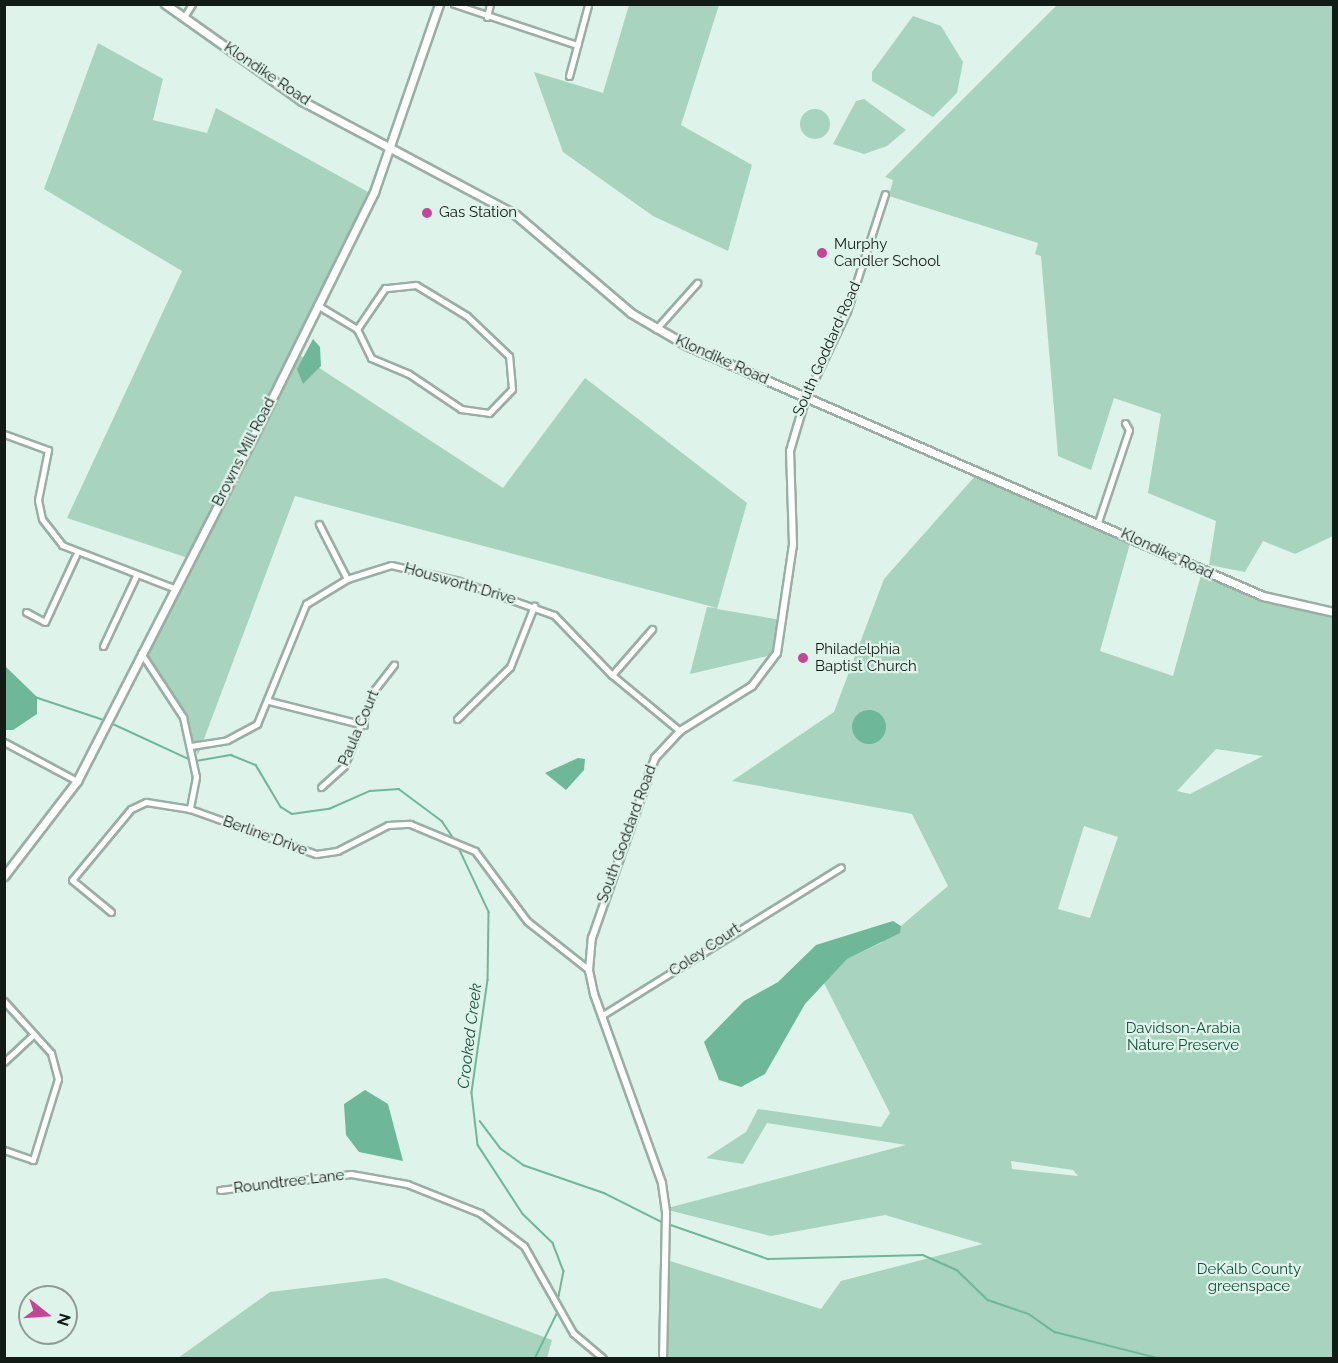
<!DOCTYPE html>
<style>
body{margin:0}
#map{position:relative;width:1338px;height:1363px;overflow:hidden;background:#def3e9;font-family:Raleway,sans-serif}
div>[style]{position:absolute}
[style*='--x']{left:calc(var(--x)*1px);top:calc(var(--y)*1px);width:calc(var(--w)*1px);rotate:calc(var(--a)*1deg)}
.green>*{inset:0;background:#a8d3bf}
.round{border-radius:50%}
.water>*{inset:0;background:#6fb799}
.stream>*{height:1.5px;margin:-0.75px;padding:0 0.75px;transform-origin:0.75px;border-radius:0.75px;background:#6fb799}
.roads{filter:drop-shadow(2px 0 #9aaea5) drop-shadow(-2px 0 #9aaea5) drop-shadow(0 2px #9aaea5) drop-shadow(0 -2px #9aaea5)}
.minor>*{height:5px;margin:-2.5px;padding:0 2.5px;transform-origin:2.5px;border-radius:2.5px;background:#fff}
.tertiary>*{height:6px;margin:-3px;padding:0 3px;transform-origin:3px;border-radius:3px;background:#fff}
.secondary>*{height:7px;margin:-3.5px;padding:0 3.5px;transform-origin:3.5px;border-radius:3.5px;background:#fff}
.dots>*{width:16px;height:16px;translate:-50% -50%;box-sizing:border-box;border:3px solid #def3e9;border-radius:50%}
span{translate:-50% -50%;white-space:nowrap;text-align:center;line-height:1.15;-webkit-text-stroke:4.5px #def3e9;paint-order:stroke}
.street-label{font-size:15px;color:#131b17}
.poi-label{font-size:15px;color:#131b17}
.left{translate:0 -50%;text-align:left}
.park-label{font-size:15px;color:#114c37}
.water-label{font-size:16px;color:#17503c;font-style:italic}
.frame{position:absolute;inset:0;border:6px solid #131b17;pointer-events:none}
.north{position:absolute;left:18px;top:1285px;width:60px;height:60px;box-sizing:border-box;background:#def3e9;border:2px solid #8d9d95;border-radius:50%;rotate:107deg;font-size:16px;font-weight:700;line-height:24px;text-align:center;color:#131b17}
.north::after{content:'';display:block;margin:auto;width:21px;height:27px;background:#c44795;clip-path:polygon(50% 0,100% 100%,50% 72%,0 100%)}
</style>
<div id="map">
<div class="green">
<div style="clip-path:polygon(629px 5px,719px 5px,681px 125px,752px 165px,728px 251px,653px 216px,563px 152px,534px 72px,603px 93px)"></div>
<div style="clip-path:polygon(1057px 5px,1333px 5px,1333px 536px,1295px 554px,1263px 541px,1245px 572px,1209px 565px,1216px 521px,1148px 493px,1161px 414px,1114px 398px,1091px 470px,1058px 456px,1041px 256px,1035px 254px,1038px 243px,889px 196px,893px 180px,885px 177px)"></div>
<div style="clip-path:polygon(913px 16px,941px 26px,963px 62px,957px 93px,933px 117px,872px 81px,872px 72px)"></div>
<div style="clip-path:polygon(98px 43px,163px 79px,153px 120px,207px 133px,216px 108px,377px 197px,298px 354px,503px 488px,585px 378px,747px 503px,717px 609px,781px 620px,772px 655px,690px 674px,707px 607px,717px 608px,295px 496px,198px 755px,173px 693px,145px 653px,197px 561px,67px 518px,182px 271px,44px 189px)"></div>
<div style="clip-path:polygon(864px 99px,906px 130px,887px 146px,864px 154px,833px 144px,856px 101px)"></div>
<div class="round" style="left:800px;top:109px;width:30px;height:30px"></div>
<div style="clip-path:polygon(evenodd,977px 474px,1131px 540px,1100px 651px,1173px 676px,1201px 575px,1333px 612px,1333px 1358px,664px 1358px,667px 1260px,821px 1309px,841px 1281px,983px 1244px,885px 1215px,771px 1236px,664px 1209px,906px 1145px,767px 1123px,743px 1164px,706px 1158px,746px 1132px,758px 1109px,881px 1127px,890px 1113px,824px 983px,842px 961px,881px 943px,948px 886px,912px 814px,732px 781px,834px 712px,884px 579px,977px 474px,1216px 749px,1263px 756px,1190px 794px,1177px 791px,1216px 749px,977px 474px,1084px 826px,1118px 837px,1090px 918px,1058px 909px,1084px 826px,977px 474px,1011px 1161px,1073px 1170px,1078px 1176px,1012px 1169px,1011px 1161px)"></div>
<div style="clip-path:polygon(386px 1278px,552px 1340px,547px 1358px,178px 1358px,270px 1292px)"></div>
</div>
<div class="water">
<div style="clip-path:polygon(313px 339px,320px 347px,321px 366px,303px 384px,297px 369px)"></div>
<div style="clip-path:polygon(5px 666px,37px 697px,37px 714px,13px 730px,5px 730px)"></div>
<div class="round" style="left:852px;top:710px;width:34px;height:34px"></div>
<div style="clip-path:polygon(578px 758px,585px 759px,584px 770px,566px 790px,545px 773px)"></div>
<div style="clip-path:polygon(893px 921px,901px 926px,900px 933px,847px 959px,805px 1004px,765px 1074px,741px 1087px,719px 1080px,704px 1042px,744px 1001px,778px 982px,816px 945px)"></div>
<div style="clip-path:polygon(365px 1090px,388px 1104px,403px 1161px,359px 1152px,346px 1135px,344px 1104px)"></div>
</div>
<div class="stream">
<div style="--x:35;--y:697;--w:73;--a:18.4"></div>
<div style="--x:111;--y:723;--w:88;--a:24.8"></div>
<div style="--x:196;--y:761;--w:36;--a:-10"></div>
<div style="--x:231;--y:755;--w:27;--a:22"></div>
<div style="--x:256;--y:765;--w:49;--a:59.2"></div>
<div style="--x:281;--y:807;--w:13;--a:32"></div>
<div style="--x:292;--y:814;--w:37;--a:-8"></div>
<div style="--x:329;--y:809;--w:45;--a:-23.7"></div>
<div style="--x:370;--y:791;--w:29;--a:-4"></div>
<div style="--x:399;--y:789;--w:54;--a:36.7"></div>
<div style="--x:442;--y:821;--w:22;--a:56"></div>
<div style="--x:458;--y:846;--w:73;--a:64.8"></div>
<div style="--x:489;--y:912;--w:68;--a:90.8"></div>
<div style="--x:488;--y:980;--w:114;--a:98.1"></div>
<div style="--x:472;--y:1093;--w:52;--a:83.4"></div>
<div style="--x:478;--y:1145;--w:82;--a:56.9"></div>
<div style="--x:523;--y:1214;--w:42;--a:44"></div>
<div style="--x:553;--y:1243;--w:30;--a:69"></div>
<div style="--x:564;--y:1271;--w:26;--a:101"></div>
<div style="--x:480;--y:1121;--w:34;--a:53"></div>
<div style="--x:500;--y:1148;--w:29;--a:36"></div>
<div style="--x:523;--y:1165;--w:86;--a:19.1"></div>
<div style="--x:604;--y:1193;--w:65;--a:26.6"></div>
<div style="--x:671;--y:1225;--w:103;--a:19.3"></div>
<div style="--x:768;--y:1259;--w:155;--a:-1.5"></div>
<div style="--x:923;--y:1255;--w:37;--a:24"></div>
<div style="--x:957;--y:1270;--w:43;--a:44.1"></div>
<div style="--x:988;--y:1300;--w:43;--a:18.9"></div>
<div style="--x:1029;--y:1314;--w:32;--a:35"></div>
<div style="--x:1055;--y:1332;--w:106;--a:14.2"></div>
<div style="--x:535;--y:1358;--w:52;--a:-63.9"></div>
</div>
<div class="roads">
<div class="minor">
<div style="--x:454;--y:4;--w:130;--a:18.4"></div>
<div style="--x:184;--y:17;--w:15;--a:-58"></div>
<div style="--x:487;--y:17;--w:13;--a:-77"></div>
<div style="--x:569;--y:76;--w:73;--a:-75"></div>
<div style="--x:317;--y:305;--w:47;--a:31"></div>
<div style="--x:357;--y:329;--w:32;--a:64"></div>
<div style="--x:371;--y:358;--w:41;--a:22.8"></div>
<div style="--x:409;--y:374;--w:63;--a:33.9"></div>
<div style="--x:461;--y:409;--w:28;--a:8"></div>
<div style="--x:489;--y:413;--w:33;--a:-46"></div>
<div style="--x:512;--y:389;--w:33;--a:-95"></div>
<div style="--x:509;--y:356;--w:58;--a:-136.4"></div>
<div style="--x:467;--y:316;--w:60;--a:-148.7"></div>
<div style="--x:416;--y:285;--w:31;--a:174"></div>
<div style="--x:385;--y:288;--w:50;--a:124.3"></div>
<div style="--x:656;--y:329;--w:62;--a:-48.3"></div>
<div style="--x:806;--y:397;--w:95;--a:-64.5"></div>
<div style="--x:847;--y:311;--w:123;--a:-72"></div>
<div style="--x:4;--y:434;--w:47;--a:20"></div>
<div style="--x:48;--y:450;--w:51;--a:101.3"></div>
<div style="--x:38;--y:500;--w:19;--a:78"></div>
<div style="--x:42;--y:519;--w:33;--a:52"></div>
<div style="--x:62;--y:545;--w:122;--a:21.1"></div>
<div style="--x:1098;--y:522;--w:97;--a:-71.4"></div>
<div style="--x:1129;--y:430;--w:8;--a:-120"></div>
<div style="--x:319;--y:524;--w:62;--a:63"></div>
<div style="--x:26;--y:612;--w:21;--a:28"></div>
<div style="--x:45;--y:622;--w:74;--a:-65.2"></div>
<div style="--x:103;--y:646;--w:77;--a:-64.8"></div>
<div style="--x:141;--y:653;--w:77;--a:56.7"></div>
<div style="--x:183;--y:717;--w:61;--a:77.8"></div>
<div style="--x:196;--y:777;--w:33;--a:101"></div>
<div style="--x:612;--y:675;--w:61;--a:-49"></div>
<div style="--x:269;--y:701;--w:98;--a:14.2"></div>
<div style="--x:457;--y:719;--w:74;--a:-44.5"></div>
<div style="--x:510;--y:667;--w:66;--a:-68.5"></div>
<div style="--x:4;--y:742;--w:83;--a:28.1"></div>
<div style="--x:191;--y:746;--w:36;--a:-9"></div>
<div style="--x:227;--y:740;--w:34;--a:-28"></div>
<div style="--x:257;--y:724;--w:130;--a:-67.8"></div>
<div style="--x:306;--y:604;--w:48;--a:-31.4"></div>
<div style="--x:347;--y:579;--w:46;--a:-17.7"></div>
<div style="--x:391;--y:565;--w:70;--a:13.2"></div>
<div style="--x:459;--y:581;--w:101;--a:19.7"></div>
<div style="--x:554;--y:615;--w:83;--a:46"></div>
<div style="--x:612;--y:675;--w:88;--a:39.5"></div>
<div style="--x:321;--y:787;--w:31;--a:-42"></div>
<div style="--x:344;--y:766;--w:83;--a:-68.1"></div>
<div style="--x:375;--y:689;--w:31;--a:-52"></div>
<div style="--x:111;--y:912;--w:50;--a:-140.6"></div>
<div style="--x:72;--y:880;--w:92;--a:-50.3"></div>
<div style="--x:131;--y:809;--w:17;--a:-25"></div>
<div style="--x:146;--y:802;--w:45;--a:9"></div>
<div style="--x:190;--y:809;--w:134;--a:19.7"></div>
<div style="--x:316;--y:854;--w:21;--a:-8"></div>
<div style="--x:337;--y:851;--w:57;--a:-27"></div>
<div style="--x:388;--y:825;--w:22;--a:-3"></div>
<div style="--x:410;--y:824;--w:70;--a:22.6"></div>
<div style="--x:475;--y:851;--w:87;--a:53.4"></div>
<div style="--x:527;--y:921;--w:79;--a:38.3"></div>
<div style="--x:4;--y:1001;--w:70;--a:47.9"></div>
<div style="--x:51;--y:1053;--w:27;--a:75"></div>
<div style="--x:58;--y:1079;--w:85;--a:107.2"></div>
<div style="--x:33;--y:1160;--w:31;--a:-161"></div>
<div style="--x:601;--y:1016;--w:282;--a:-31.8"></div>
<div style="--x:4;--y:1062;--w:40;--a:-43"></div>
<div style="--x:220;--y:1190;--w:132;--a:-7"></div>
<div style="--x:351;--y:1174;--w:57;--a:10.1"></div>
<div style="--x:407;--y:1184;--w:79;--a:21.7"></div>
<div style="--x:480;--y:1213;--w:55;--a:36.9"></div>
<div style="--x:524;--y:1246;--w:100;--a:60.6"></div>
<div style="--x:573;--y:1333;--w:39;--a:40"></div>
</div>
<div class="tertiary">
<div style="--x:663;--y:1358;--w:146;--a:-88.8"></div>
<div style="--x:666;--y:1212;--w:29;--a:-98"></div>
<div style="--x:662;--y:1183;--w:201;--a:-109.8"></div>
<div style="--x:594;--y:994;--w:25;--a:-102"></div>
<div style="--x:589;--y:970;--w:32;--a:-85"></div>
<div style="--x:592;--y:938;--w:191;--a:-70.7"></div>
<div style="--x:655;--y:758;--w:37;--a:-47"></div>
<div style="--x:680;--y:731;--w:85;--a:-32"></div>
<div style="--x:752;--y:686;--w:41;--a:-52.9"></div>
<div style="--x:777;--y:653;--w:109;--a:-81.6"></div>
<div style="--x:793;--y:545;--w:94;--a:-91.8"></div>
<div style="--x:790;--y:451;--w:56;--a:-73.5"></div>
</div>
<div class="secondary">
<div style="--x:165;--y:4;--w:168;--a:35.3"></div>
<div style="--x:302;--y:101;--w:242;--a:28"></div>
<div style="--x:516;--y:215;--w:151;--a:40.4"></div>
<div style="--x:631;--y:313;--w:66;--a:30.1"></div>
<div style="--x:688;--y:346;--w:627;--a:23.5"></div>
<div style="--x:1263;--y:596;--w:73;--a:12.7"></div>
<div style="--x:4;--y:876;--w:120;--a:-52.5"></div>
<div style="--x:77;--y:781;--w:389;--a:-62.9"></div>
<div style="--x:254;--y:435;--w:271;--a:-63.7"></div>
<div style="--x:374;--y:192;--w:199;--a:-70.9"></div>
</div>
</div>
<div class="dots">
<div style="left:427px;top:213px;background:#c44795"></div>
<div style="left:822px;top:253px;background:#c44795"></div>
<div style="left:803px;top:658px;background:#c44795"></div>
</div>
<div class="street-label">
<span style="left:267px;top:74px;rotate:34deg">Klondike Road</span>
<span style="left:827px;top:349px;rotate:-66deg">South Goddard Road</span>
<span style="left:722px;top:360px;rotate:24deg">Klondike Road</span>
<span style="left:244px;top:452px;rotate:-63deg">Browns Mill Road</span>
<span style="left:1167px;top:554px;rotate:25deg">Klondike Road</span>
<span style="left:460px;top:584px;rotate:16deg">Housworth Drive</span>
<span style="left:359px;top:728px;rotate:-67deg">Paula Court</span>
<span style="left:627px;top:834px;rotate:-70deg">South Goddard Road</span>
<span style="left:265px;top:836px;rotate:20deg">Berline Drive</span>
<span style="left:705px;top:950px;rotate:-34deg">Coley Court</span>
<span style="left:289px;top:1182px;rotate:-7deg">Roundtree Lane</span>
</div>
<div class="poi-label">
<span class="left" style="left:439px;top:213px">Gas Station</span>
<span class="left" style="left:834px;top:253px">Murphy<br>Candler School</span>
<span class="left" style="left:815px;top:658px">Philadelphia<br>Baptist Church</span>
</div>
<div class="park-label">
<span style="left:1183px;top:1037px">Davidson-Arabia<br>Nature Preserve</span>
<span style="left:1249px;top:1278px">DeKalb County<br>greenspace</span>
</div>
<div class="water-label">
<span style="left:470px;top:1036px;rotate:-83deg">Crooked Creek</span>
</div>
<div class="frame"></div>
<div class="north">N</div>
</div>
